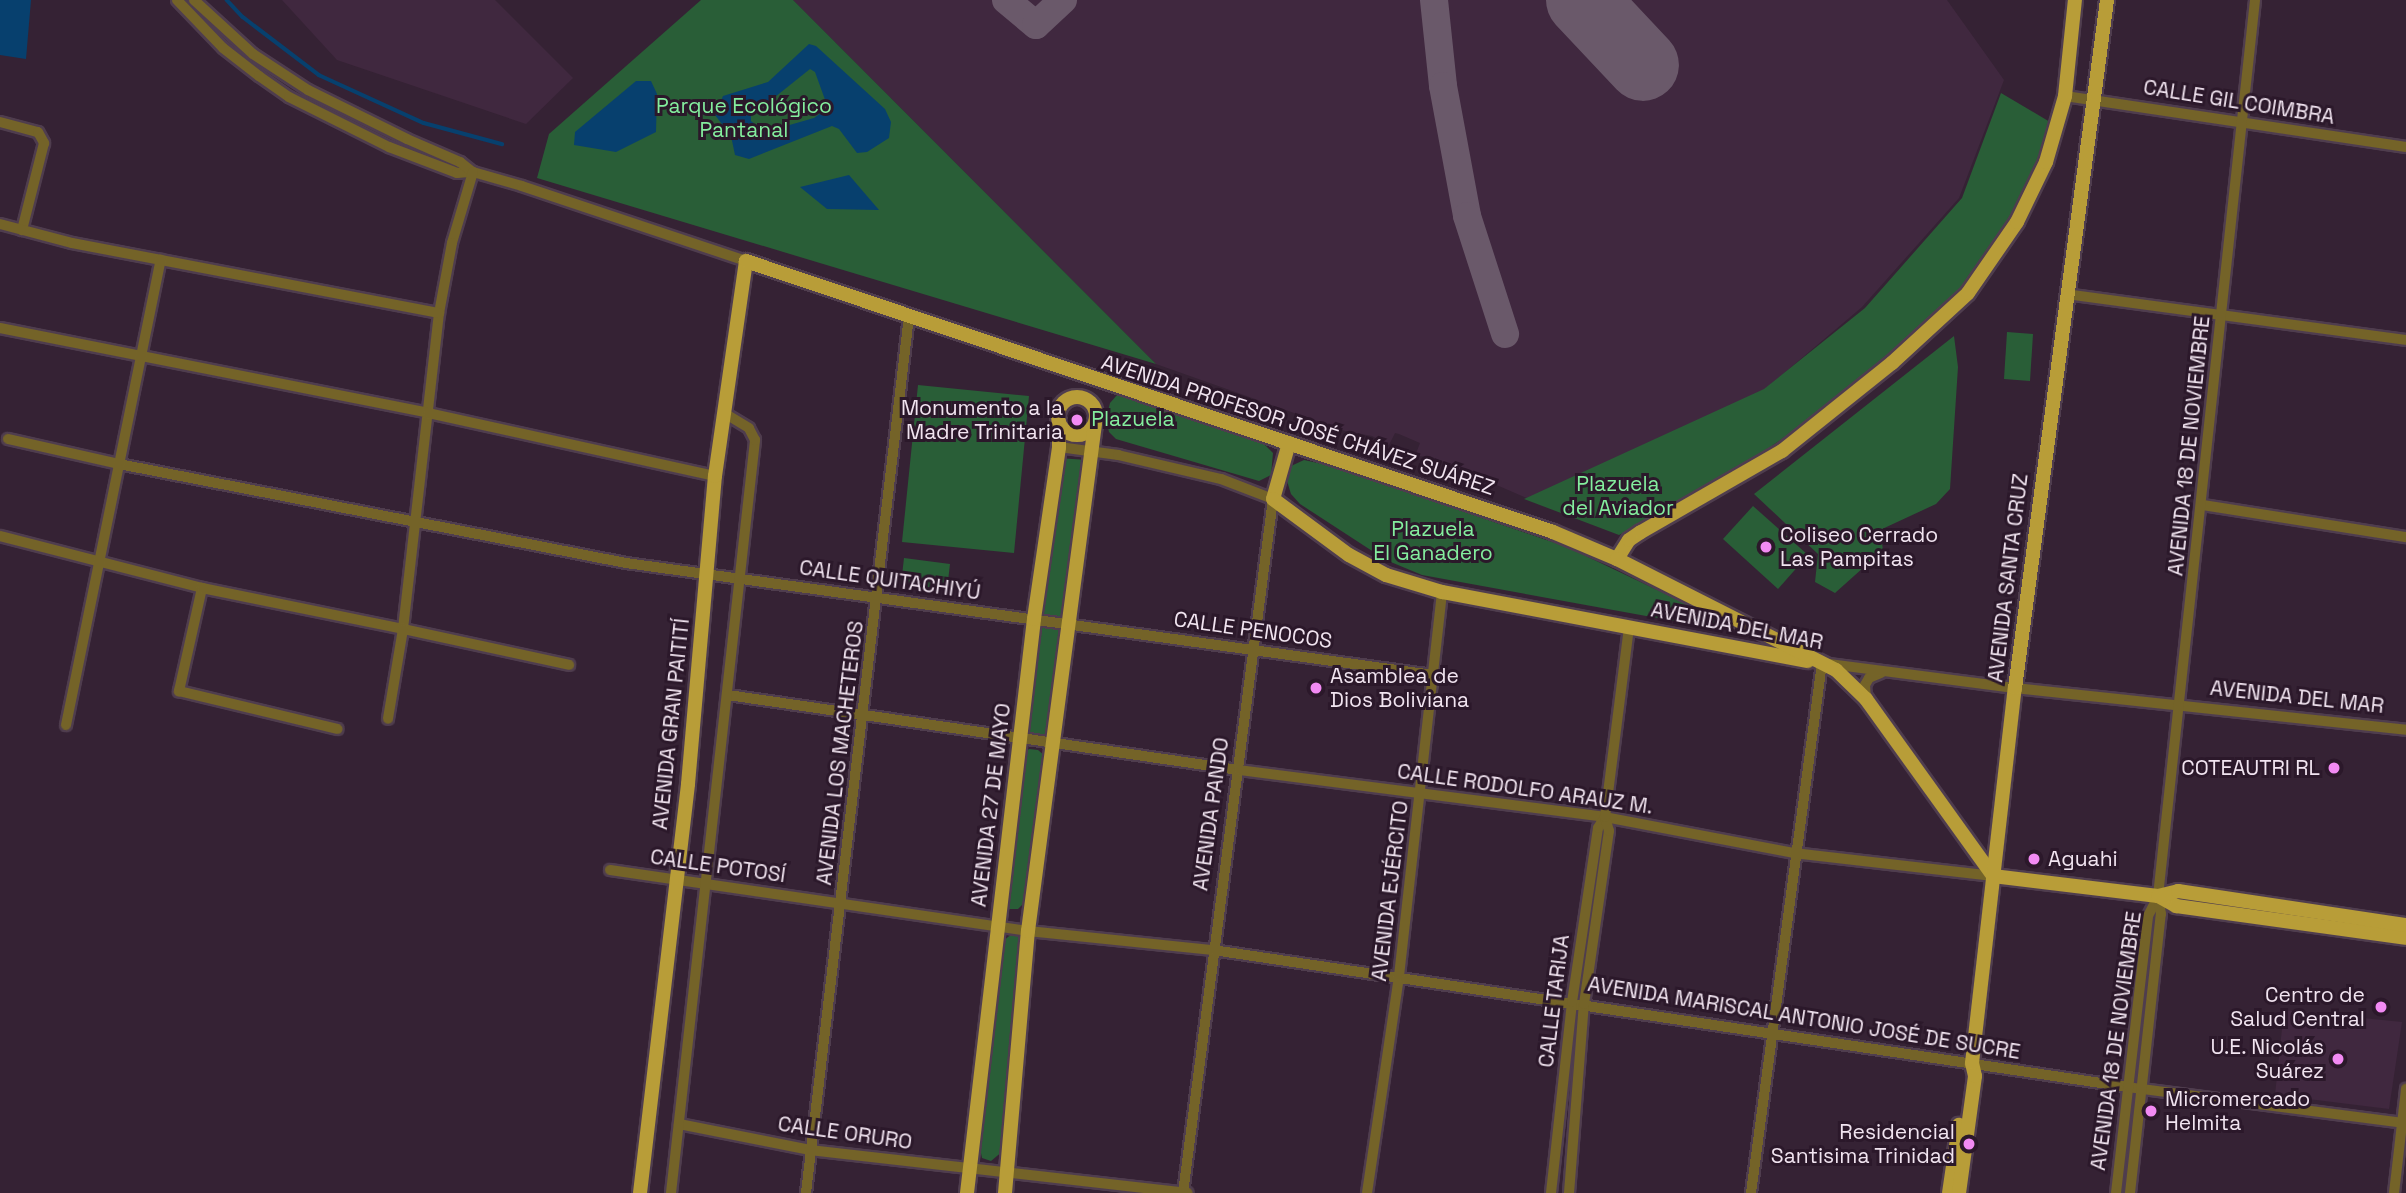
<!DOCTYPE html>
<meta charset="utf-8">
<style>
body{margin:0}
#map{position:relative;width:2406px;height:1193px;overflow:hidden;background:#352234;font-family:"Space Grotesk",sans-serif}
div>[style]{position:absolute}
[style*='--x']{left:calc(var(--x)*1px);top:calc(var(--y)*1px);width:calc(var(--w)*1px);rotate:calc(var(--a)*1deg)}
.built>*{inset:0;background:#40283f}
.green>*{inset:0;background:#295e37}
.water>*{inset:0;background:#07406e}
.stream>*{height:3.5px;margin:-1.75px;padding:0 1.75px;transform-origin:1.75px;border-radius:1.75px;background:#07406e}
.taxiway>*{height:28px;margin:-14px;padding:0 14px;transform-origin:14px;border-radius:14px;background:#6a596a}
.runway>*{height:72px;margin:-36px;padding:0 36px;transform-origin:36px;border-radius:36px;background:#6a596a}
.roads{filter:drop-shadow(2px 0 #4f3d4e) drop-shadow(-2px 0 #4f3d4e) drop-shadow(0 2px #4f3d4e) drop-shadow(0 -2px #4f3d4e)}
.minor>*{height:10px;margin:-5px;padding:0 5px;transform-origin:5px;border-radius:5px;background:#746328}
.major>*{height:14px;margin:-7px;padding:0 7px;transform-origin:7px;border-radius:7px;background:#b89d38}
.major>.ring{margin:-7px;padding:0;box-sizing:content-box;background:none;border:14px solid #b89d38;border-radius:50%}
.dots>*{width:19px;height:19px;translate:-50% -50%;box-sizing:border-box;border:4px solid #2b182a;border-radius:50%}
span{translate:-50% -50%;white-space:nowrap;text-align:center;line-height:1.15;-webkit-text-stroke:6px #2b182a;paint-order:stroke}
.street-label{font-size:21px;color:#f1e4f0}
.park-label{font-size:21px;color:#84ee9e}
.poi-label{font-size:21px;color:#f1e4f0}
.right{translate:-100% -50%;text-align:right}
.left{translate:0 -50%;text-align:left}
</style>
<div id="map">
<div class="built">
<div style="clip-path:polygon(282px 0,495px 0,573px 78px,526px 124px,337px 60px)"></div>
<div style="clip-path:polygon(793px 0,1947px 0,2004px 80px,1959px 198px,1862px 307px,1764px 390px,1529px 499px,1432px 457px,1415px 456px,1420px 443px,1399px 434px,1395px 433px,1389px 445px,1372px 436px,1345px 431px,1156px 364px)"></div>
<div style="clip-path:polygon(2284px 1010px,2402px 1022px,2389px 1109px,2275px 1095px)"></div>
</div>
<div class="green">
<div style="clip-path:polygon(701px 0,793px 0,1156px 364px,537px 178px,549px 134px)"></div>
<div style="clip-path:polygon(2001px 93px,2050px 122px,2041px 160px,2011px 222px,1962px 292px,1913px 338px,1792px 432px,1717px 484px,1619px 535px,1524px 499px,1764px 389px,1865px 308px,1962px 198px)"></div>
<div style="clip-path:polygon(2007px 332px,2033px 334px,2030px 381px,2004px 379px)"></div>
<div style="clip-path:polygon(1954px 336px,1958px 367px,1950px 489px,1936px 504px,1880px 530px,1883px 550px,1835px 593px,1815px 582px,1818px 554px,1754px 494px)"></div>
<div style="clip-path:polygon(918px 385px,1029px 396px,1014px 553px,902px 542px)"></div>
<div style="clip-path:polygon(1129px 392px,1259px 439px,1273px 453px,1271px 475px,1259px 481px,1116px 439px,1109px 432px,1106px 419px,1110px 403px,1117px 395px)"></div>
<div style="clip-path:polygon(1058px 458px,1087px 460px,1065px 620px,1039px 614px)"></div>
<div style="clip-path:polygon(1304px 460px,1327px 465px,1567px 547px,1714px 617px,1722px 625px,1712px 628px,1422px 575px,1386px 560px,1300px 504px,1291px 494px,1287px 481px,1291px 466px)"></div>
<div style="clip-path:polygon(1753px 506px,1808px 555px,1778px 589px,1723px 539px)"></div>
<div style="clip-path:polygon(904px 558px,950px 564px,947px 589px,901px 584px)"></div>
<div style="clip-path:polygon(1037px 625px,1065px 629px,1048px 737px,1024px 734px)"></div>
<div style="clip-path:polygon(1029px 749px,1038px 750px,1045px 756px,1025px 902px,1018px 909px,1009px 909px,1003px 900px,1023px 754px)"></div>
<div style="clip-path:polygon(1013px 933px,1023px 938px,1003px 1151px,991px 1161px,982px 1158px,980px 1148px,1003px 941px)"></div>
</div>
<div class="water">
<div style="clip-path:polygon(0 0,31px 0,26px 59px,0 55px)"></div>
<div style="clip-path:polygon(evenodd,809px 44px,816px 46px,885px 109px,891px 122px,889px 138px,867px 152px,857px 153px,839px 129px,832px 126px,749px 159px,735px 155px,731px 136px,715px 115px,723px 96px,768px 82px,809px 44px,810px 69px,815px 72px,828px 108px,814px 118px,765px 132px,751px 121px,751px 107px,770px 101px,810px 69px)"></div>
<div style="clip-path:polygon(636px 81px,651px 81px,657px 94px,656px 132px,616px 152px,574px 145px,575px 132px)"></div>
<div style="clip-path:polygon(849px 175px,879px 210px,827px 209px,800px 187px)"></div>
</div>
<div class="stream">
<div style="--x:227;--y:0;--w:23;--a:47"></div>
<div style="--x:243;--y:17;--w:96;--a:37.3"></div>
<div style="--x:319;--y:75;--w:115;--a:24.6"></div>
<div style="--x:424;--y:123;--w:81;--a:15.1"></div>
</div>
<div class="taxiway">
<div style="--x:1006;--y:0;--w:39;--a:40"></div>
<div style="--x:1036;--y:25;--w:37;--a:-43"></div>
<div style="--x:1434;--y:0;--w:86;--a:84"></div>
<div style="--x:1443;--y:86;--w:132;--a:79.5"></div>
<div style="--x:1467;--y:216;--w:124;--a:72.1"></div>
</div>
<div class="runway">
<div style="--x:1582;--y:0;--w:89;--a:46.8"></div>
</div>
<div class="roads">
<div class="minor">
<div style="--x:177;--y:0;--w:66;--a:46.2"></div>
<div style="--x:223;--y:48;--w:46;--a:37.9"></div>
<div style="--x:259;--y:76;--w:37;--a:35"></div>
<div style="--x:289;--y:97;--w:112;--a:26.6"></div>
<div style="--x:389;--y:147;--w:73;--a:20.9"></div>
<div style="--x:457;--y:173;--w:16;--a:-4"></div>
<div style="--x:473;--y:172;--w:51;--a:15.9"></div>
<div style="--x:522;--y:186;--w:236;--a:18.5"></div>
<div style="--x:194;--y:0;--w:80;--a:42.5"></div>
<div style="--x:253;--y:54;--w:66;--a:33.2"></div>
<div style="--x:308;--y:90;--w:110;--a:26.3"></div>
<div style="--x:407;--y:139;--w:58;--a:23.5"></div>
<div style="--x:460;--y:162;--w:16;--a:38"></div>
<div style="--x:2065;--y:96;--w:345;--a:8.5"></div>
<div style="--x:0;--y:122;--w:39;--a:15"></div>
<div style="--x:38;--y:132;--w:13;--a:61"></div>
<div style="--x:44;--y:143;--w:90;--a:104.2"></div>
<div style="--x:473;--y:172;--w:74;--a:106.5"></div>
<div style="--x:452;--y:243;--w:71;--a:100.5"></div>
<div style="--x:439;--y:313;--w:318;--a:96.5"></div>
<div style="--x:403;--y:629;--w:170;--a:12.2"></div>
<div style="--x:0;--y:224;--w:74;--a:14.8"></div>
<div style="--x:72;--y:243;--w:374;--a:10.8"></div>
<div style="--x:2066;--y:294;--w:343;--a:7.7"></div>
<div style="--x:0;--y:328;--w:436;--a:11.2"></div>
<div style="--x:428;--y:413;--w:294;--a:12.4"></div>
<div style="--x:8;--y:439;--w:114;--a:12.7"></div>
<div style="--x:119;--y:464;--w:517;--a:11.05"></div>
<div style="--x:626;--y:563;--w:815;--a:7.9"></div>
<div style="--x:1059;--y:447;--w:60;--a:7.7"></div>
<div style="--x:1118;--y:455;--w:106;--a:13.1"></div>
<div style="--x:1221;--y:479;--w:56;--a:21"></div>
<div style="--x:1273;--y:499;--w:700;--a:97.39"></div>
<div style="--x:2203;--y:505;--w:206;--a:9"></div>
<div style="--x:0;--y:536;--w:209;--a:14.4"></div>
<div style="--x:202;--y:588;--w:106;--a:102.6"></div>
<div style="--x:179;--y:691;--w:163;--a:13.5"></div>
<div style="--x:202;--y:588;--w:205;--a:11.5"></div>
<div style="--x:403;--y:629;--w:91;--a:99.5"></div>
<div style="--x:728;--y:695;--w:516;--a:8.35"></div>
<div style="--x:1239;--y:770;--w:369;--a:7.3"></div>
<div style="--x:1605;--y:817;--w:192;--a:10.8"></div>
<div style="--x:1794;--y:853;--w:200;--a:6.6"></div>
<div style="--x:1866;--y:699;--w:14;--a:-94"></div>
<div style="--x:1865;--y:685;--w:8;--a:-60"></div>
<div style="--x:1869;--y:678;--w:13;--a:-23"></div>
<div style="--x:66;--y:725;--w:475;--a:-78.5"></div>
<div style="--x:610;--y:870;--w:422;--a:8.3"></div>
<div style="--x:1028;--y:931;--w:186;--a:5.9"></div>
<div style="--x:1213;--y:950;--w:924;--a:8.52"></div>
<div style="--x:2127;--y:1087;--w:281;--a:7.4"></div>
<div style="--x:679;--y:1124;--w:134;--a:11.2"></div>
<div style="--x:810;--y:1150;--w:380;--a:6.5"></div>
<div style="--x:671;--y:1193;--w:758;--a:-83.63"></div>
<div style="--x:755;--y:440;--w:13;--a:-117"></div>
<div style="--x:749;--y:428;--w:29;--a:-149"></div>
<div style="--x:806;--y:1193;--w:883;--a:-83.3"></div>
<div style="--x:1367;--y:1193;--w:219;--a:-81.6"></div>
<div style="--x:1399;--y:976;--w:386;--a:-83.6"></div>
<div style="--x:1551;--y:1193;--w:192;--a:-83.7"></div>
<div style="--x:1572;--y:1002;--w:176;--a:-81.5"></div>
<div style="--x:1598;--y:828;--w:13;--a:-58"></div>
<div style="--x:1569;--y:1193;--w:190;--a:-85.5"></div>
<div style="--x:1584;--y:1004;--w:175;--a:-81.8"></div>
<div style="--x:1609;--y:831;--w:15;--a:-106"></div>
<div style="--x:1605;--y:817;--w:192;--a:-82.8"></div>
<div style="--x:1751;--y:1193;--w:535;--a:-82.37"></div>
<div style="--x:1822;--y:663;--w:195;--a:7.4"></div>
<div style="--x:2015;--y:688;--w:393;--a:6.1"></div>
<div style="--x:2116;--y:1193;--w:279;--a:-83.4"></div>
<div style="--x:2148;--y:916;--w:22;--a:-63"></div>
<div style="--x:2130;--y:1193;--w:281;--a:-83.7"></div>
<div style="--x:2161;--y:914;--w:18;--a:-99"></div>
<div style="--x:2158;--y:896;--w:901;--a:-83.82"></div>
<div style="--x:2394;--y:1193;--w:105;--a:-83.4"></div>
</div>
<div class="major">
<div class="ring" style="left:1058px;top:397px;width:24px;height:24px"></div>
<div style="--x:1289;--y:443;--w:58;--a:105.9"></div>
<div style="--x:1273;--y:499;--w:94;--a:36.4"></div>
<div style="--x:1349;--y:555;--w:42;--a:28.4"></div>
<div style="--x:1386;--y:575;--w:59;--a:16.9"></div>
<div style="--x:1442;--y:592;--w:372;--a:10.7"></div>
<div style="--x:1617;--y:559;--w:22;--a:-58"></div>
<div style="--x:1629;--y:540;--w:14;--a:-34"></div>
<div style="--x:1641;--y:532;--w:163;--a:-29.9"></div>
<div style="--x:1782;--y:451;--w:141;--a:-38.7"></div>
<div style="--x:1892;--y:363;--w:103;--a:-42.6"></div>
<div style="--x:1968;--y:293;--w:86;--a:-55.4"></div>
<div style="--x:2017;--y:222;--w:67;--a:-64.2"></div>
<div style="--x:2046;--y:162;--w:69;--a:-73.9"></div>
<div style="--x:2065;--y:96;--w:97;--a:-84.1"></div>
<div style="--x:2158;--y:896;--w:21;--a:29"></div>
<div style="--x:2176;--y:906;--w:232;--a:7.9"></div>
<div style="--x:640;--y:1193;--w:412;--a:-83.3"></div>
<div style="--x:688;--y:784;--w:309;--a:-85"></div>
<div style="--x:715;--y:476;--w:217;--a:-81.8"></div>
<div style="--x:746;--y:261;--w:851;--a:18.56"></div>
<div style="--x:1553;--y:532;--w:69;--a:22.9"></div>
<div style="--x:1617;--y:559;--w:246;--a:26.9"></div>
<div style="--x:1836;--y:670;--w:42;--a:44"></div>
<div style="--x:1866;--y:699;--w:218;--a:54.3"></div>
<div style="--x:1993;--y:876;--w:166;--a:6.9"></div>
<div style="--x:2158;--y:896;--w:21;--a:-14"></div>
<div style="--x:2178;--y:891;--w:231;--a:8.5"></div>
<div style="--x:967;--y:1193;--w:578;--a:-83.34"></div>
<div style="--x:1034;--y:619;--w:174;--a:-81.7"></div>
<div style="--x:1059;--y:447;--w:25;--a:-90"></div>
<div style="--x:1005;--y:1193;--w:263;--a:-85"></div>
<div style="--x:1028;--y:931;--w:511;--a:-82.47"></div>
<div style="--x:1949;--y:1193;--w:69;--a:-81.6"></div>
<div style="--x:1959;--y:1193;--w:118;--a:-82.2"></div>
<div style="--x:1975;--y:1076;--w:13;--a:-103"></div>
<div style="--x:1972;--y:1063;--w:377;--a:-83.5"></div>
<div style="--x:2015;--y:688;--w:694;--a:-82.38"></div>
</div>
</div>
<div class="dots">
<div style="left:1077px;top:420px;background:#f28af3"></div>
<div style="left:1766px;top:547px;background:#f28af3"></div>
<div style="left:1316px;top:688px;background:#f28af3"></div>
<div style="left:2334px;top:768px;background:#f28af3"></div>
<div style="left:2034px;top:859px;background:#f28af3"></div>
<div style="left:2381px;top:1007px;background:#f28af3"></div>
<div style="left:2338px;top:1059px;background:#f28af3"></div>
<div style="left:2151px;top:1111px;background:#f28af3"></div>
<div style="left:1969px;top:1144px;background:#f28af3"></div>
</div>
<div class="street-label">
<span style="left:2239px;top:102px;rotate:9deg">CALLE GIL COIMBRA</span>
<span style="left:1298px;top:425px;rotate:18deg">AVENIDA PROFESOR JOSÉ CHÁVEZ SUÁREZ</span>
<span style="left:2189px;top:446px;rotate:-84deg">AVENIDA 18 DE NOVIEMBRE</span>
<span style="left:2008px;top:578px;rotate:-83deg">AVENIDA SANTA CRUZ</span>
<span style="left:890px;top:580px;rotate:8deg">CALLE QUITACHIYÚ</span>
<span style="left:1737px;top:626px;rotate:11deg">AVENIDA DEL MAR</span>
<span style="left:1253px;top:630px;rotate:8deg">CALLE PENOCOS</span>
<span style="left:2297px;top:697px;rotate:6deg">AVENIDA DEL MAR</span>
<span style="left:671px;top:724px;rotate:-84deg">AVENIDA GRAN PAITITÍ</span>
<span style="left:840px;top:753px;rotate:-83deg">AVENIDA LOS MACHETEROS</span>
<span style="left:1525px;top:789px;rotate:8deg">CALLE RODOLFO ARAUZ M.</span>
<span style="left:991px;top:805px;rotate:-83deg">AVENIDA 27 DE MAYO</span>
<span style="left:1211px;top:814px;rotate:-82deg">AVENIDA PANDO</span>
<span style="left:718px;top:866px;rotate:8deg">CALLE POTOSÍ</span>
<span style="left:1390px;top:891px;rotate:-83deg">AVENIDA EJÉRCITO</span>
<span style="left:1554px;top:1001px;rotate:-83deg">CALLE TARIJA</span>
<span style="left:1804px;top:1018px;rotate:9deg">AVENIDA MARISCAL ANTONIO JOSÉ DE SUCRE</span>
<span style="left:2116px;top:1041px;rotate:-82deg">AVENIDA 18 DE NOVIEMBRE</span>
<span style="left:845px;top:1133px;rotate:8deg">CALLE ORURO</span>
</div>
<div class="park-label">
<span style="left:744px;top:118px">Parque Ecológico<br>Pantanal</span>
<span style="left:1133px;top:419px">Plazuela</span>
<span style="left:1618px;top:496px">Plazuela<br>del Aviador</span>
<span style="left:1433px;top:541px">Plazuela<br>El Ganadero</span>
</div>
<div class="poi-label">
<span class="right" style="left:1063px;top:420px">Monumento a la<br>Madre Trinitaria</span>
<span class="left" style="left:1780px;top:547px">Coliseo Cerrado<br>Las Pampitas</span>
<span class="left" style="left:1330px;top:688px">Asamblea de<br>Dios Boliviana</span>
<span class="right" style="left:2320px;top:768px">COTEAUTRI RL</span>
<span class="left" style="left:2048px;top:859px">Aguahi</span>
<span class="right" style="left:2365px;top:1007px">Centro de<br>Salud Central</span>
<span class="right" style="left:2324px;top:1059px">U.E. Nicolás<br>Suárez</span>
<span class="left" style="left:2165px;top:1111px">Micromercado<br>Helmita</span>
<span class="right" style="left:1955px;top:1144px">Residencial<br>Santisima Trinidad</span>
</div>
</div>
